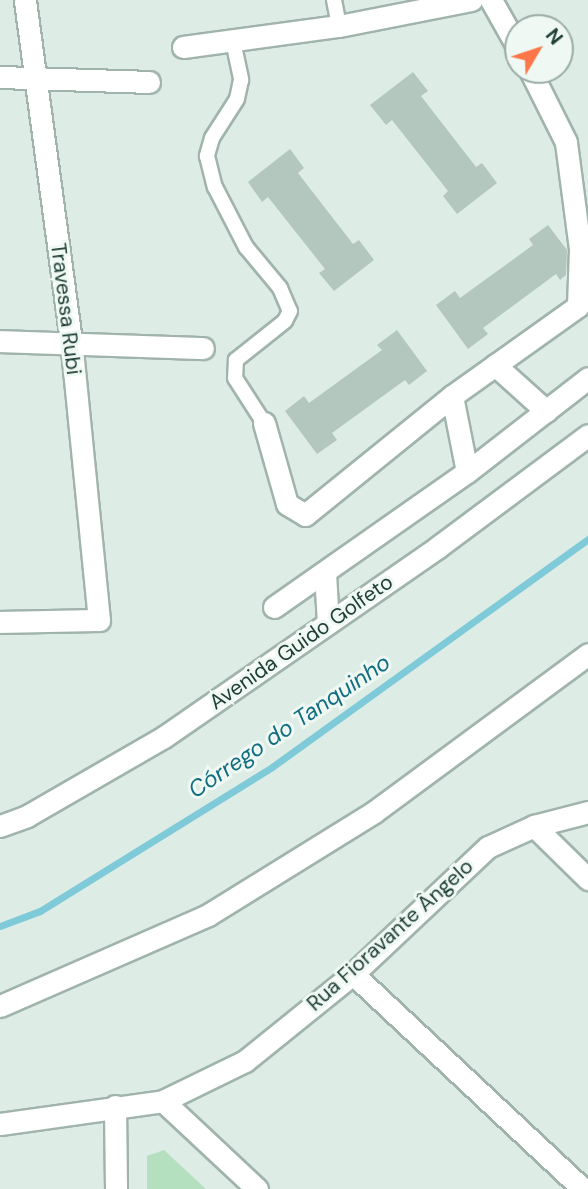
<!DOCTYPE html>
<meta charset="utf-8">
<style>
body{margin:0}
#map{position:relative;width:588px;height:1189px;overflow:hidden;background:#deece6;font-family:"DM Sans",sans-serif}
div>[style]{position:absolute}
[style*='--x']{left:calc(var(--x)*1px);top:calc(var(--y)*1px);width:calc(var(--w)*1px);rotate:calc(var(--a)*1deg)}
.green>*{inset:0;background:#b4e0c0}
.stream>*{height:7px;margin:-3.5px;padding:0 3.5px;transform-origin:3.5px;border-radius:3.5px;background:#7ecad8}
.building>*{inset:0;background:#b3c7bf}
.roads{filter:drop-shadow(2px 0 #a0b4ad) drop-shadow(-2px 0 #a0b4ad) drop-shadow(0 2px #a0b4ad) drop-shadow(0 -2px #a0b4ad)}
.service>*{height:14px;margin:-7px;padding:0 7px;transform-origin:7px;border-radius:7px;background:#fff}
.minor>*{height:21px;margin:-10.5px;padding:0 10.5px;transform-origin:10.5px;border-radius:10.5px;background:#fff}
.tertiary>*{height:21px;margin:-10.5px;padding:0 10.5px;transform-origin:10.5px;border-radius:10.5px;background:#fff}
span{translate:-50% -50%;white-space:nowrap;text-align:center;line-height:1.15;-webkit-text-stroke:6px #eff8f3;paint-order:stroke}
.street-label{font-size:21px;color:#1d3d35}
.water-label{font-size:23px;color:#116d80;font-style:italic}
.north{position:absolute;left:504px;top:14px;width:70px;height:70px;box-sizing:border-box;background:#eff8f3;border:2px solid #9bada7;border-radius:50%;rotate:51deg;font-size:19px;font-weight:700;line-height:28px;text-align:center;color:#1d3d35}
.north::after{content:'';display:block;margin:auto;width:24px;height:32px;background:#ff7749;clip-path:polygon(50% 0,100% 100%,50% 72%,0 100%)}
</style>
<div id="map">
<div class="green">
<div style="clip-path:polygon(164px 1150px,206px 1189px,147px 1189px,147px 1156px)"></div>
</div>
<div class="stream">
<div style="--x:0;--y:926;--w:43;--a:-20.6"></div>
<div style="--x:40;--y:911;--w:273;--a:-31.8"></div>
<div style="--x:272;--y:767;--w:390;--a:-35.8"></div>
</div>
<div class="building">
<div style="clip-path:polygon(413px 72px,428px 91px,421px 96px,476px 167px,482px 163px,497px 183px,457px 214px,443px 196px,448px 191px,392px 120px,386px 125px,370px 105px)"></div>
<div style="clip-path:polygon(290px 149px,304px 168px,298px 173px,353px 244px,359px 240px,374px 260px,334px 291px,319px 273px,325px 269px,268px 197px,262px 202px,248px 182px)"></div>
<div style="clip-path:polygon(548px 225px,567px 250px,566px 275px,560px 280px,556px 274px,483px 328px,488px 334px,468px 349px,436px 305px,455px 291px,460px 298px,533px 245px,529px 239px)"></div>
<div style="clip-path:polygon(397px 330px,427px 371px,409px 385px,405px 380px,332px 433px,337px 440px,317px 454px,285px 411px,304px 396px,309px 403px,382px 350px,377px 345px)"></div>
</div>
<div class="roads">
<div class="service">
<div style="--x:334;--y:0;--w:26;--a:79"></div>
<div style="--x:233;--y:41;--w:40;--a:78"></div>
<div style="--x:241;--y:80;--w:19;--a:102"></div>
<div style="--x:237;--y:99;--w:46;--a:122.7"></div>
<div style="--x:212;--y:138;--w:19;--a:106"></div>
<div style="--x:207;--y:156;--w:32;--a:76"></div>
<div style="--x:215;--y:187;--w:68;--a:62.7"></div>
<div style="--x:246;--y:247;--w:53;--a:50.3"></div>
<div style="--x:280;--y:288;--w:25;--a:67"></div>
<div style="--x:290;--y:311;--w:11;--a:117"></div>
<div style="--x:285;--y:321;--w:63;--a:141.5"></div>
<div style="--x:236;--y:360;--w:18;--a:93"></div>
<div style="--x:235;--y:378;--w:54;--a:57.2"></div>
</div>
<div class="minor">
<div style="--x:491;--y:0;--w:55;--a:60.6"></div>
<div style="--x:183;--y:47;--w:157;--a:-7.7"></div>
<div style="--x:339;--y:26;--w:135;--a:-11.1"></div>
<div style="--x:0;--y:77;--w:149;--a:1.9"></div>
<div style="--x:0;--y:341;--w:203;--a:2"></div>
<div style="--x:495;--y:365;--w:69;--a:42"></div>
<div style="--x:452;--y:396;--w:77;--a:78.8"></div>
<div style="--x:264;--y:423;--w:84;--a:74.1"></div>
<div style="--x:287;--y:504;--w:21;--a:31"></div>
<div style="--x:305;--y:515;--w:189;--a:-39"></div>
<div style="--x:452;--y:396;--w:155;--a:-35.5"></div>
<div style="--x:578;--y:306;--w:57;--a:-88"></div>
<div style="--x:580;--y:249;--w:108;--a:-97.5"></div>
<div style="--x:566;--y:142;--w:80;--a:-116.6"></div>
<div style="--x:325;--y:573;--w:50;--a:86.6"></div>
<div style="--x:274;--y:607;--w:236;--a:-35"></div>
<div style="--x:467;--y:472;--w:153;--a:-37.8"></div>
<div style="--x:0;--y:622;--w:99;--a:-1.2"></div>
<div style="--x:99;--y:620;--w:280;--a:-95.7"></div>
<div style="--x:71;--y:341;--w:344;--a:-97.7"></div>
<div style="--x:534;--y:826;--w:76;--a:44.5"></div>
<div style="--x:353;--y:974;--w:315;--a:43.1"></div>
<div style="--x:163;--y:1101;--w:129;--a:43.1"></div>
<div style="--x:115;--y:1106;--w:83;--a:89.3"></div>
<div style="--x:0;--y:1124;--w:165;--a:-8"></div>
<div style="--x:163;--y:1101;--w:91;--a:-26"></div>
<div style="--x:245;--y:1061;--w:139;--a:-38.9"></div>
<div style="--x:353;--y:974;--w:185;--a:-43.3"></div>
<div style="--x:488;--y:847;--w:51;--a:-24.5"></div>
<div style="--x:534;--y:826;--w:56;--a:-14.5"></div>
</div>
<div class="tertiary">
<div style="--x:0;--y:826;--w:29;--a:-20"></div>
<div style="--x:27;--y:816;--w:158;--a:-30"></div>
<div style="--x:164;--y:737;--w:333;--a:-34.7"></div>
<div style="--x:438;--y:547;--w:187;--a:-36.7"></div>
<div style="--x:0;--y:1006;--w:227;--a:-23.6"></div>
<div style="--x:208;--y:915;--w:195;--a:-31.8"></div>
<div style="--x:374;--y:812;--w:266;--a:-36.4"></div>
</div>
</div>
<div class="street-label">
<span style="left:66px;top:309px;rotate:83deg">Travessa Rubi</span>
<span style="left:301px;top:642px;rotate:-35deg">Avenida Guido Golfeto</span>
<span style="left:390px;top:935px;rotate:-42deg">Rua Fioravante Ângelo</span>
</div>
<div class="water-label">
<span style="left:289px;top:726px;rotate:-34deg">Córrego do Tanquinho</span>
</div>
<div class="north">N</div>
</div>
